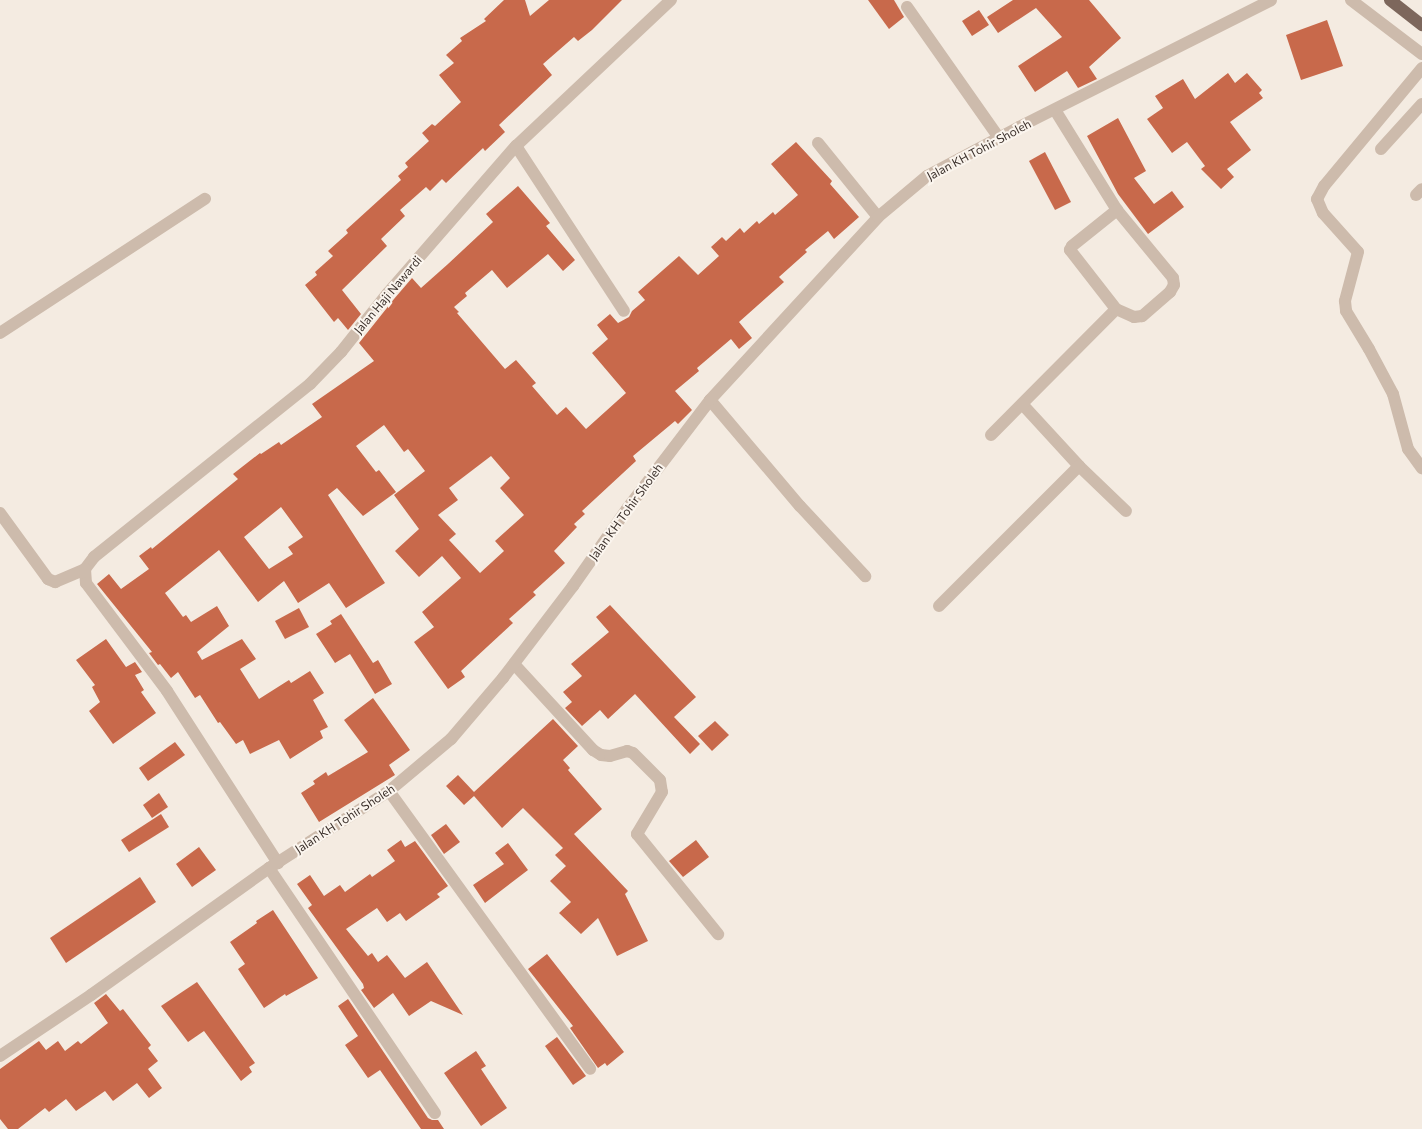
<!DOCTYPE html>
<style>
body{margin:0}
#map{position:relative;width:1422px;height:1129px;overflow:hidden;background:#f4ebe1;font-family:Commissioner,sans-serif}
div>[style]{position:absolute}
[style*='--x']{left:calc(var(--x)*1px);top:calc(var(--y)*1px);width:calc(var(--w)*1px);rotate:calc(var(--a)*1deg)}
.building>*{inset:0;background:#c8694b}
.minor>*{height:12px;margin:-6px;padding:0 6px;transform-origin:6px;border-radius:6px;background:#cdbbac}
.major>*{height:12px;margin:-6px;padding:0 6px;transform-origin:6px;border-radius:6px;background:#7d675c}
span{translate:-50% -50%;white-space:nowrap;text-align:center;line-height:1.15;-webkit-text-stroke:4px #fbf5ee;paint-order:stroke}
.street-label{font-size:12px;color:#3b302b}
</style>
<div id="map">
<div class="building">
<div style="clip-path:polygon(504px 0,525px 0,530px 16px,549px 0,622px 0,592px 30px,578px 41px,574px 37px,543px 64px,552px 75px,499px 125px,505px 132px,485px 151px,483px 148px,446px 183px,442px 179px,430px 191px,426px 187px,400px 210px,405px 216px,381px 239px,387px 246px,342px 290px,361px 314px,348px 330px,338px 318px,334px 322px,305px 285px,317px 275px,315px 272px,333px 256px,328px 251px,348px 233px,346px 230px,401px 180px,398px 176px,408px 167px,405px 163px,429px 141px,422px 133px,432px 124px,435px 126px,461px 102px,439px 75px,454px 63px,446px 55px,462px 41px,460px 38px,486px 21px,484px 19px)"></div>
<div style="clip-path:polygon(868px 0,894px 0,904px 17px,889px 29px)"></div>
<div style="clip-path:polygon(1013px 0,1089px 0,1121px 38px,1089px 67px,1097px 79px,1078px 88px,1067px 71px,1035px 92px,1018px 66px,1062px 37px,1036px 8px,998px 33px,987px 17px)"></div>
<div style="clip-path:polygon(979px 10px,989px 25px,972px 36px,962px 21px)"></div>
<div style="clip-path:polygon(1327px 20px,1343px 66px,1301px 80px,1286px 35px)"></div>
<div style="clip-path:polygon(1228px 73px,1235px 83px,1247px 73px,1262px 90px,1259px 93px,1263px 98px,1230px 122px,1251px 150px,1227px 169px,1234px 177px,1221px 189px,1201px 169px,1205px 166px,1187px 142px,1172px 153px,1147px 119px,1163px 108px,1155px 96px,1183px 79px,1195px 99px)"></div>
<div style="clip-path:polygon(1118px 118px,1146px 171px,1134px 178px,1154px 204px,1172px 191px,1184px 207px,1148px 234px,1118px 194px,1087px 136px)"></div>
<div style="clip-path:polygon(evenodd,796px 142px,832px 181px,830px 184px,859px 217px,834px 239px,828px 231px,805px 250px,807px 252px,779px 277px,784px 282px,739px 322px,752px 338px,739px 349px,731px 339px,697px 368px,699px 371px,675px 391px,692px 410px,678px 424px,675px 421px,633px 456px,636px 461px,582px 511px,585px 514px,574px 524px,577px 527px,554px 551px,565px 563px,533px 592px,536px 595px,509px 619px,513px 623px,461px 671px,465px 677px,448px 689px,414px 642px,434px 627px,422px 612px,461px 578px,442px 556px,419px 577px,395px 551px,419px 529px,394px 495px,425px 471px,408px 449px,404px 452px,384px 425px,356px 446px,376px 472px,379px 470px,396px 492px,363px 516px,337px 488px,328px 495px,385px 583px,346px 608px,329px 583px,298px 603px,284px 581px,258px 602px,219px 550px,165px 593px,183px 617px,186px 615px,191px 622px,217px 606px,229px 626px,197px 652px,202px 660px,242px 639px,256px 659px,240px 669px,259px 699px,289px 680px,291px 683px,310px 671px,324px 693px,313px 700px,328px 727px,320px 731px,323px 738px,290px 759px,279px 740px,250px 754px,243px 740px,236px 744px,220px 722px,218px 723px,200px 695px,195px 698px,178px 672px,171px 678px,160px 664px,158px 665px,149px 653px,152px 652px,97px 584px,109px 574px,121px 589px,149px 569px,139px 556px,151px 547px,152px 549px,238px 479px,233px 474px,260px 453px,261px 454px,279px 442px,281px 445px,322px 417px,312px 404px,374px 361px,359px 343px,394px 299px,412px 278px,421px 288px,448px 264px,493px 222px,486px 214px,518px 186px,550px 223px,546px 226px,575px 260px,563px 271px,548px 254px,507px 288px,492px 270px,465px 293px,467px 296px,454px 307px,459px 312px,457px 313px,505px 369px,516px 360px,536px 383px,532px 386px,557px 415px,566px 407px,586px 429px,626px 393px,592px 353px,608px 339px,597px 325px,610px 314px,618px 323px,629px 317px,632px 311px,645px 300px,638px 292px,679px 256px,698px 275px,719px 256px,711px 247px,722px 237px,726px 241px,740px 228px,744px 233px,757px 221px,759px 224px,773px 212px,775px 215px,798px 195px,771px 164px,796px 142px,491px 456px,510px 478px,500px 488px,524px 515px,495px 541px,504px 551px,480px 573px,449px 540px,456px 534px,438px 515px,458px 500px,449px 488px,491px 456px,796px 142px,281px 507px,303px 537px,288px 547px,293px 554px,269px 569px,244px 537px,281px 507px)"></div>
<div style="clip-path:polygon(1045px 152px,1071px 202px,1055px 210px,1029px 161px)"></div>
<div style="clip-path:polygon(610px 605px,696px 697px,674px 717px,700px 744px,690px 754px,635px 694px,608px 719px,600px 710px,582px 726px,565px 708px,572px 702px,563px 692px,582px 676px,571px 664px,609px 632px,596px 617px)"></div>
<div style="clip-path:polygon(299px 608px,309px 627px,285px 639px,275px 621px)"></div>
<div style="clip-path:polygon(341px 614px,373px 663px,378px 660px,392px 684px,375px 694px,350px 654px,335px 663px,316px 634px,332px 624px,330px 621px)"></div>
<div style="clip-path:polygon(106px 639px,126px 667px,135px 662px,142px 672px,135px 675px,144px 690px,141px 692px,156px 713px,113px 744px,89px 711px,100px 702px,92px 687px,95px 685px,76px 660px)"></div>
<div style="clip-path:polygon(373px 698px,410px 750px,389px 765px,395px 775px,319px 822px,301px 793px,315px 784px,313px 781px,326px 772px,328px 776px,368px 752px,344px 720px)"></div>
<div style="clip-path:polygon(553px 719px,578px 746px,563px 760px,570px 768px,568px 770px,602px 809px,574px 834px,628px 891px,625px 894px,648px 941px,617px 956px,598px 918px,581px 934px,559px 913px,571px 902px,550px 881px,566px 866px,555px 855px,563px 848px,523px 808px,502px 828px,474px 796px,464px 805px,446px 786px,458px 775px,474px 792px)"></div>
<div style="clip-path:polygon(715px 721px,729px 735px,712px 751px,698px 736px)"></div>
<div style="clip-path:polygon(175px 742px,185px 755px,148px 781px,139px 768px)"></div>
<div style="clip-path:polygon(159px 793px,168px 807px,152px 818px,143px 805px)"></div>
<div style="clip-path:polygon(161px 814px,169px 827px,129px 852px,121px 840px)"></div>
<div style="clip-path:polygon(446px 824px,460px 842px,444px 854px,431px 835px)"></div>
<div style="clip-path:polygon(401px 840px,405px 847px,415px 841px,448px 886px,437px 894px,440px 897px,406px 921px,400px 913px,387px 922px,377px 908px,346px 929px,368px 956px,372px 953px,378px 962px,387px 955px,405px 978px,427px 962px,463px 1015px,431px 1001px,409px 1016px,393px 993px,374px 1008px,361px 990px,364px 988px,363px 984px,308px 908px,312px 905px,297px 884px,310px 875px,324px 896px,340px 885px,345px 892px,370px 874px,372px 877px,395px 861px,387px 850px)"></div>
<div style="clip-path:polygon(696px 840px,709px 857px,683px 877px,669px 861px)"></div>
<div style="clip-path:polygon(508px 843px,528px 870px,485px 903px,473px 885px,504px 864px,495px 853px)"></div>
<div style="clip-path:polygon(199px 847px,216px 870px,192px 887px,176px 864px)"></div>
<div style="clip-path:polygon(140px 877px,156px 902px,66px 963px,50px 938px)"></div>
<div style="clip-path:polygon(273px 910px,318px 978px,286px 996px,285px 994px,264px 1008px,238px 969px,245px 964px,230px 942px,257px 923px,256px 921px)"></div>
<div style="clip-path:polygon(547px 954px,624px 1052px,607px 1066px,605px 1063px,598px 1068px,570px 1028px,573px 1026px,528px 969px)"></div>
<div style="clip-path:polygon(197px 982px,255px 1063px,249px 1067px,252px 1072px,241px 1081px,204px 1031px,188px 1042px,161px 1006px)"></div>
<div style="clip-path:polygon(106px 994px,120px 1011px,123px 1009px,151px 1045px,148px 1048px,158px 1061px,148px 1069px,162px 1088px,149px 1098px,137px 1083px,113px 1101px,105px 1091px,76px 1111px,66px 1099px,49px 1112px,45px 1108px,18px 1129px,8px 1129px,0 1119px,0 1069px,39px 1041px,46px 1050px,58px 1041px,65px 1051px,78px 1041px,81px 1044px,108px 1023px,94px 1003px)"></div>
<div style="clip-path:polygon(348px 999px,428px 1118px,432px 1120px,438px 1120px,444px 1129px,421px 1129px,380px 1070px,368px 1078px,345px 1045px,358px 1036px,338px 1006px)"></div>
<div style="clip-path:polygon(557px 1037px,586px 1076px,573px 1085px,545px 1046px)"></div>
<div style="clip-path:polygon(476px 1051px,486px 1066px,481px 1069px,507px 1108px,481px 1126px,444px 1073px)"></div>
</div>
<div class="minor">
<div style="--x:1351;--y:0;--w:89;--a:37.3"></div>
<div style="--x:907;--y:7;--w:160;--a:54.9"></div>
<div style="--x:1422;--y:68;--w:153;--a:129.7"></div>
<div style="--x:1324;--y:186;--w:15;--a:118"></div>
<div style="--x:1317;--y:199;--w:15;--a:67"></div>
<div style="--x:1323;--y:213;--w:52;--a:48.1"></div>
<div style="--x:1358;--y:252;--w:51;--a:104.9"></div>
<div style="--x:1345;--y:301;--w:10;--a:84"></div>
<div style="--x:1346;--y:311;--w:44;--a:58.8"></div>
<div style="--x:1369;--y:349;--w:51;--a:61.9"></div>
<div style="--x:1393;--y:394;--w:57;--a:74.7"></div>
<div style="--x:1408;--y:449;--w:24;--a:54"></div>
<div style="--x:1055;--y:110;--w:118;--a:58.2"></div>
<div style="--x:1117;--y:210;--w:88;--a:50.5"></div>
<div style="--x:1173;--y:278;--w:7;--a:82"></div>
<div style="--x:1174;--y:285;--w:8;--a:120"></div>
<div style="--x:1170;--y:292;--w:37;--a:139"></div>
<div style="--x:1142;--y:316;--w:8;--a:173"></div>
<div style="--x:1134;--y:317;--w:20;--a:-156"></div>
<div style="--x:818;--y:143;--w:95;--a:51"></div>
<div style="--x:516;--y:146;--w:197;--a:56.8"></div>
<div style="--x:1381;--y:149;--w:61;--a:-47.7"></div>
<div style="--x:1416;--y:195;--w:8;--a:-45"></div>
<div style="--x:0;--y:333;--w:245;--a:-33.2"></div>
<div style="--x:710;--y:400;--w:139;--a:49.7"></div>
<div style="--x:800;--y:506;--w:96;--a:47.1"></div>
<div style="--x:1023;--y:405;--w:83;--a:47.4"></div>
<div style="--x:1079;--y:466;--w:65;--a:43.8"></div>
<div style="--x:991;--y:435;--w:177;--a:-45.2"></div>
<div style="--x:1116;--y:309;--w:75;--a:-127.9"></div>
<div style="--x:1070;--y:250;--w:4;--a:-63"></div>
<div style="--x:1072;--y:246;--w:58;--a:-38.7"></div>
<div style="--x:0;--y:513;--w:82;--a:54"></div>
<div style="--x:48;--y:579;--w:8;--a:23"></div>
<div style="--x:55;--y:582;--w:33;--a:-23"></div>
<div style="--x:85;--y:569;--w:15;--a:-53"></div>
<div style="--x:94;--y:557;--w:277;--a:-38.7"></div>
<div style="--x:310;--y:384;--w:45;--a:-45.9"></div>
<div style="--x:341;--y:352;--w:75;--a:-51.5"></div>
<div style="--x:388;--y:293;--w:195;--a:-49"></div>
<div style="--x:516;--y:146;--w:213;--a:-43.3"></div>
<div style="--x:85;--y:569;--w:14;--a:86"></div>
<div style="--x:86;--y:583;--w:135;--a:53.1"></div>
<div style="--x:167;--y:691;--w:205;--a:57.2"></div>
<div style="--x:939;--y:606;--w:198;--a:-45"></div>
<div style="--x:514;--y:664;--w:117;--a:47.4"></div>
<div style="--x:593;--y:750;--w:9;--a:32"></div>
<div style="--x:601;--y:755;--w:9;--a:6"></div>
<div style="--x:610;--y:756;--w:18;--a:-16"></div>
<div style="--x:627;--y:751;--w:6;--a:18"></div>
<div style="--x:633;--y:753;--w:38;--a:45"></div>
<div style="--x:660;--y:780;--w:12;--a:81"></div>
<div style="--x:662;--y:792;--w:49;--a:120.8"></div>
<div style="--x:637;--y:834;--w:129;--a:51"></div>
<div style="--x:389;--y:791;--w:343;--a:54.1"></div>
<div style="--x:269;--y:868;--w:296;--a:55.9"></div>
<div style="--x:0;--y:1056;--w:110;--a:-33.8"></div>
<div style="--x:91;--y:995;--w:219;--a:-35.5"></div>
<div style="--x:269;--y:868;--w:143;--a:-32.7"></div>
<div style="--x:389;--y:791;--w:81;--a:-40"></div>
<div style="--x:451;--y:739;--w:80;--a:-49.6"></div>
<div style="--x:503;--y:678;--w:116;--a:-52.7"></div>
<div style="--x:573;--y:586;--w:94;--a:-55"></div>
<div style="--x:627;--y:509;--w:137;--a:-52.7"></div>
<div style="--x:710;--y:400;--w:248;--a:-47.4"></div>
<div style="--x:878;--y:217;--w:64;--a:-39.9"></div>
<div style="--x:927;--y:176;--w:104;--a:-28"></div>
<div style="--x:1019;--y:127;--w:282;--a:-26.7"></div>
</div>
<div class="major">
<div style="--x:1390;--y:0;--w:41;--a:38"></div>
</div>
<div class="street-label">
<span style="left:979px;top:150px;rotate:-28deg">Jalan KH Tohir Sholeh</span>
<span style="left:388px;top:295px;rotate:-50deg">Jalan Haji Nawardi</span>
<span style="left:626px;top:512px;rotate:-54deg">Jalan KH Tohir Sholeh</span>
<span style="left:345px;top:819px;rotate:-33deg">Jalan KH Tohir Sholeh</span>
</div>
</div>
